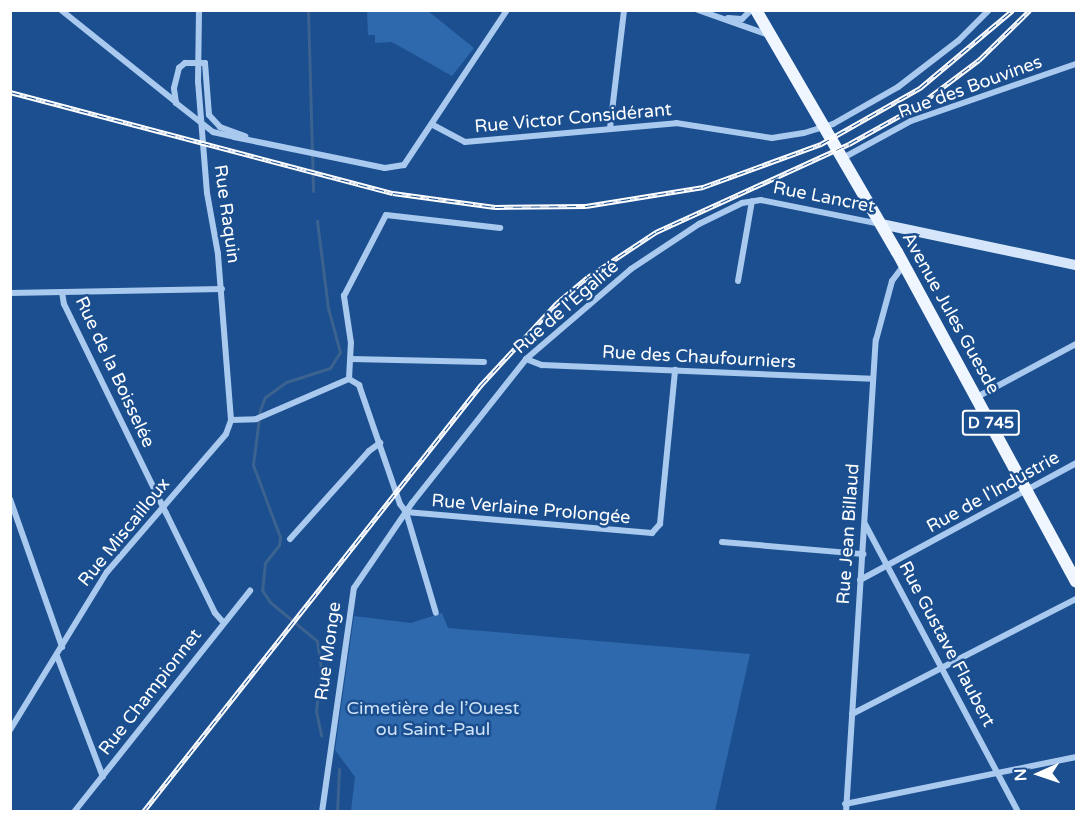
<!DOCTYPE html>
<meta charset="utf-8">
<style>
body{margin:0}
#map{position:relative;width:1087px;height:822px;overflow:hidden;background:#1b4f8f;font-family:"Varela Round",sans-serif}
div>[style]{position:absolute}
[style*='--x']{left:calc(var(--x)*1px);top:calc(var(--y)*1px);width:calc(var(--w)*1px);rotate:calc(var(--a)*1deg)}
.green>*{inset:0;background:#2e69ad}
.stream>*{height:3px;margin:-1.5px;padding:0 1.5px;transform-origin:1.5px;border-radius:1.5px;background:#3c6290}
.minor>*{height:6px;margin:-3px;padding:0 3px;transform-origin:3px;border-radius:3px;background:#a9c9ee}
.secondary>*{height:10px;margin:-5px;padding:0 5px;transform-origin:5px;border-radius:5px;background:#d6e6fa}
.primary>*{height:12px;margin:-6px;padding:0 6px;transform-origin:6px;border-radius:6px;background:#f0f6ff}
.rail>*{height:5px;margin-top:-2.5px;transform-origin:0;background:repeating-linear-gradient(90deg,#1b4f8f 0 9px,#fff 0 18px);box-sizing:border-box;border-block:2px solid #fff}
.minor-bridge>*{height:6px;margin:-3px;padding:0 3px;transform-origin:3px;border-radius:3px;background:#a9c9ee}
span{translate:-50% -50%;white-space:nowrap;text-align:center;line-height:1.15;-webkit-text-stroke:5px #1b4f8f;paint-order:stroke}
.shield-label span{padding:2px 4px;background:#1b4f8f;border:2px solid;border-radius:4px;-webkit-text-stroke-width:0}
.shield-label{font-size:16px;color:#fff;font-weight:700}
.street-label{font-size:18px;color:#fff}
.park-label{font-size:18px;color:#cfe3fa}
.frame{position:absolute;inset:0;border:12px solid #fff;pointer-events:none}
.north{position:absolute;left:1009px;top:744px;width:60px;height:60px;-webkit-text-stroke:4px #1b4f8f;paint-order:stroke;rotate:267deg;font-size:16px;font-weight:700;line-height:24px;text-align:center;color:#fff}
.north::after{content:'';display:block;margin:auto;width:21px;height:27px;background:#fff;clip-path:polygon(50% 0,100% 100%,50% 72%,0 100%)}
</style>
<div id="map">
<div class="green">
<div style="clip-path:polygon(367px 11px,428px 11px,474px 48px,452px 76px,392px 42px,375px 43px,375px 35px,368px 35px)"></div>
<div style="clip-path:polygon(442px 613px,448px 628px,750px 654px,715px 811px,351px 811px,355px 777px,335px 750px,354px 616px,411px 623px)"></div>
</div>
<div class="stream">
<div style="--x:308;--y:10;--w:181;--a:88.4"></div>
<div style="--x:317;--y:221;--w:88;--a:82.8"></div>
<div style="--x:328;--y:308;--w:46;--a:74.7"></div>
<div style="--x:340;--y:352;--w:19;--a:122"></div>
<div style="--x:330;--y:368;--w:46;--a:162.3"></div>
<div style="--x:286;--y:382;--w:26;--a:144"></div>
<div style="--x:265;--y:397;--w:14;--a:111"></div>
<div style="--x:260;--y:410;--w:55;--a:97.3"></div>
<div style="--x:253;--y:465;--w:77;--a:69.4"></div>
<div style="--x:280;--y:537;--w:8;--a:97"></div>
<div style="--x:279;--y:545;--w:23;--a:128"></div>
<div style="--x:265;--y:563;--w:27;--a:96"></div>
<div style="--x:262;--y:590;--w:14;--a:56"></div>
<div style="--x:270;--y:602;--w:61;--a:39.7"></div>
<div style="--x:317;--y:641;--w:27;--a:82"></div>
<div style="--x:321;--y:668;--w:43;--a:96.6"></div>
<div style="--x:316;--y:711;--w:25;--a:78"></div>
<div style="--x:337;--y:812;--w:43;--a:-87.3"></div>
</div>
<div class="minor">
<div style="--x:61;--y:10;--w:147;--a:38.7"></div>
<div style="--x:698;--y:10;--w:75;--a:19.4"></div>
<div style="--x:728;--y:18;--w:14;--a:4"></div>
<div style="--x:742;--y:19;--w:13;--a:-45"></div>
<div style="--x:176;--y:103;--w:15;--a:-98"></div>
<div style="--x:174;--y:88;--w:21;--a:-76"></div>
<div style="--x:179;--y:68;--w:8;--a:-40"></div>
<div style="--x:185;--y:63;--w:20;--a:0"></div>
<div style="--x:205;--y:63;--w:52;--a:85.6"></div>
<div style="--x:209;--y:115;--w:16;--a:47"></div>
<div style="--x:220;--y:127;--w:27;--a:20"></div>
<div style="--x:433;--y:125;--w:36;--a:28"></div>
<div style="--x:465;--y:142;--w:212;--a:-5.1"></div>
<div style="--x:676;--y:123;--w:97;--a:8.9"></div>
<div style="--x:772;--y:138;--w:32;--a:-9"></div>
<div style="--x:804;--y:133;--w:30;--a:-17"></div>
<div style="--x:833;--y:124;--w:75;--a:-29.6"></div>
<div style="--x:898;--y:87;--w:76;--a:-37.5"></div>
<div style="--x:958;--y:41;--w:44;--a:-45"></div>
<div style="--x:610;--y:128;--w:119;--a:-83.2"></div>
<div style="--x:234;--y:137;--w:154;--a:11.6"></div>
<div style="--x:385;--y:168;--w:19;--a:-9"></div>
<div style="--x:404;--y:165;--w:186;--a:-56.4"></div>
<div style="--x:843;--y:158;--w:77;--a:-28.6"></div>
<div style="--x:911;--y:121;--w:175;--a:-19.1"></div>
<div style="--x:738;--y:281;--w:81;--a:-80.1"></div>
<div style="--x:62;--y:292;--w:12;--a:81"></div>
<div style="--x:64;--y:304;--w:233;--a:64"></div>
<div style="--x:166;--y:513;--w:111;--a:63.9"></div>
<div style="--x:215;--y:613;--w:13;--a:48"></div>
<div style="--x:10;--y:293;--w:212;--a:-1.1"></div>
<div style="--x:351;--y:359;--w:133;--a:1.3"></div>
<div style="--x:526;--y:359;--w:17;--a:21"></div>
<div style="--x:542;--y:365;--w:330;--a:2.4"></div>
<div style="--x:349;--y:379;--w:36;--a:-87"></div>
<div style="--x:351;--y:343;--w:48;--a:-98.5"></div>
<div style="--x:344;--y:296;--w:91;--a:-62.6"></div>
<div style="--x:386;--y:215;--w:115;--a:6.5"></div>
<div style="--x:349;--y:379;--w:12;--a:31"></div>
<div style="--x:359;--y:385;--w:126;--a:71"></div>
<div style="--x:400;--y:504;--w:10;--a:53"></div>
<div style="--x:406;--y:512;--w:105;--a:73.5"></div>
<div style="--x:977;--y:397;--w:112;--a:-28.2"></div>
<div style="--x:231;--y:420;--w:25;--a:-2"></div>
<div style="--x:256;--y:419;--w:101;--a:-23.3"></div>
<div style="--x:10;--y:499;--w:157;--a:70.6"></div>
<div style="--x:406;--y:512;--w:247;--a:4.9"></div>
<div style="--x:652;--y:533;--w:12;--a:-48"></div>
<div style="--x:660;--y:524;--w:155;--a:-84.4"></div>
<div style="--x:865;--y:524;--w:326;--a:62"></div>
<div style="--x:290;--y:539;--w:118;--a:-48.1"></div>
<div style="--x:369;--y:451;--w:14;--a:-36"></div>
<div style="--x:722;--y:542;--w:142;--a:4.9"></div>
<div style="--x:860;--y:580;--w:246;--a:-28.4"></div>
<div style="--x:57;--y:656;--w:129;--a:69.2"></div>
<div style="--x:852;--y:714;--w:252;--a:-27.2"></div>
<div style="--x:10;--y:730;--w:185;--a:-58.5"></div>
<div style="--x:107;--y:572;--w:182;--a:-49.2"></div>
<div style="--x:226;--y:434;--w:15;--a:-70"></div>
<div style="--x:231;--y:420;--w:167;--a:-94.5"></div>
<div style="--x:218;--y:254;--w:62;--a:-100.2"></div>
<div style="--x:207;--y:193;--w:111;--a:-94.6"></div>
<div style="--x:198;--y:82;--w:72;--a:-89.2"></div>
<div style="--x:845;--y:804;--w:236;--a:-11.5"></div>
<div style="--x:74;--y:812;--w:283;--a:-51.5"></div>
<div style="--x:322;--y:812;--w:226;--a:-81.9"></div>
<div style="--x:354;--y:588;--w:103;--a:-55.7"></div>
<div style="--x:412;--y:503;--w:184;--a:-51.6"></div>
<div style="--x:526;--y:359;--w:138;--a:-40.6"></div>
<div style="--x:631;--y:269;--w:82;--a:-33.5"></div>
<div style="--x:699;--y:224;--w:48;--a:-26"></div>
<div style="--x:742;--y:203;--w:19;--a:-9"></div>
<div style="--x:761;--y:200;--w:121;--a:11.4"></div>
<div style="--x:846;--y:812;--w:473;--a:-86.4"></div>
<div style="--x:876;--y:340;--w:61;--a:-74.8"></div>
<div style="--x:892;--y:281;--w:20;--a:-53"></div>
</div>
<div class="secondary">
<div style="--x:881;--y:224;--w:199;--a:11.9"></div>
</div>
<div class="primary">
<div style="--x:756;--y:10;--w:280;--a:59.8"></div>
<div style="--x:897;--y:252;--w:375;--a:61.5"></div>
</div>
<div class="rail">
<div style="--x:10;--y:92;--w:396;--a:14.8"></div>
<div style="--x:393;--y:193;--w:103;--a:7.8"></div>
<div style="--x:495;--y:207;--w:91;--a:-0.6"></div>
<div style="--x:586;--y:206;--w:119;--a:-9.2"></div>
<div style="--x:703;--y:187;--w:126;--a:-20"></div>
<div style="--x:821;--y:144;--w:114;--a:-29.5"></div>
<div style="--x:920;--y:88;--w:121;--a:-40"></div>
<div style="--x:143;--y:812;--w:545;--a:-51.64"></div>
<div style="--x:481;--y:385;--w:112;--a:-47.2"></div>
<div style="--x:557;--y:303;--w:40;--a:-40"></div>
<div style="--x:588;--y:277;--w:82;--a:-33.5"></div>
<div style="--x:656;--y:232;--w:212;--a:-24.5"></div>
<div style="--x:849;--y:144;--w:80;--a:-29.1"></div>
<div style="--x:919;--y:105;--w:75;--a:-36.9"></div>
<div style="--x:979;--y:60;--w:71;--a:-44.4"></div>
</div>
<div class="minor-bridge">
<div style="--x:176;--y:103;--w:47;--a:38.1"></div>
<div style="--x:213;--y:132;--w:22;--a:13"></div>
</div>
<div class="shield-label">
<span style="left:991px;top:423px">D 745</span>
</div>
<div class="street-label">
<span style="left:970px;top:87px;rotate:-20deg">Rue des Bouvines</span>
<span style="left:573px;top:118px;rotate:-5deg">Rue Victor Considérant</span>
<span style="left:824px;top:197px;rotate:11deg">Rue Lancret</span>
<span style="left:227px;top:214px;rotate:82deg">Rue Raquin</span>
<span style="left:566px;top:307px;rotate:-41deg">Rue de l'Égalité</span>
<span style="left:951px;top:313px;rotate:61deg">Avenue Jules Guesde</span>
<span style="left:699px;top:357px;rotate:3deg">Rue des Chaufourniers</span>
<span style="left:115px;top:372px;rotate:65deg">Rue de la Boisselée</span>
<span style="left:993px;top:492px;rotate:-29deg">Rue de l'Industrie</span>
<span style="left:531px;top:509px;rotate:5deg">Rue Verlaine Prolongée</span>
<span style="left:124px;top:532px;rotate:-51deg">Rue Miscailloux</span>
<span style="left:848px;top:534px;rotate:-86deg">Rue Jean Billaud</span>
<span style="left:947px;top:644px;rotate:62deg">Rue Gustave Flaubert</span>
<span style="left:328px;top:651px;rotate:-82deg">Rue Monge</span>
<span style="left:150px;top:692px;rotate:-52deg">Rue Championnet</span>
</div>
<div class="park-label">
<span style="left:433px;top:719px">Cimetière de l’Ouest<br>ou Saint-Paul</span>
</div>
<div class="frame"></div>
<div class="north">N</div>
</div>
